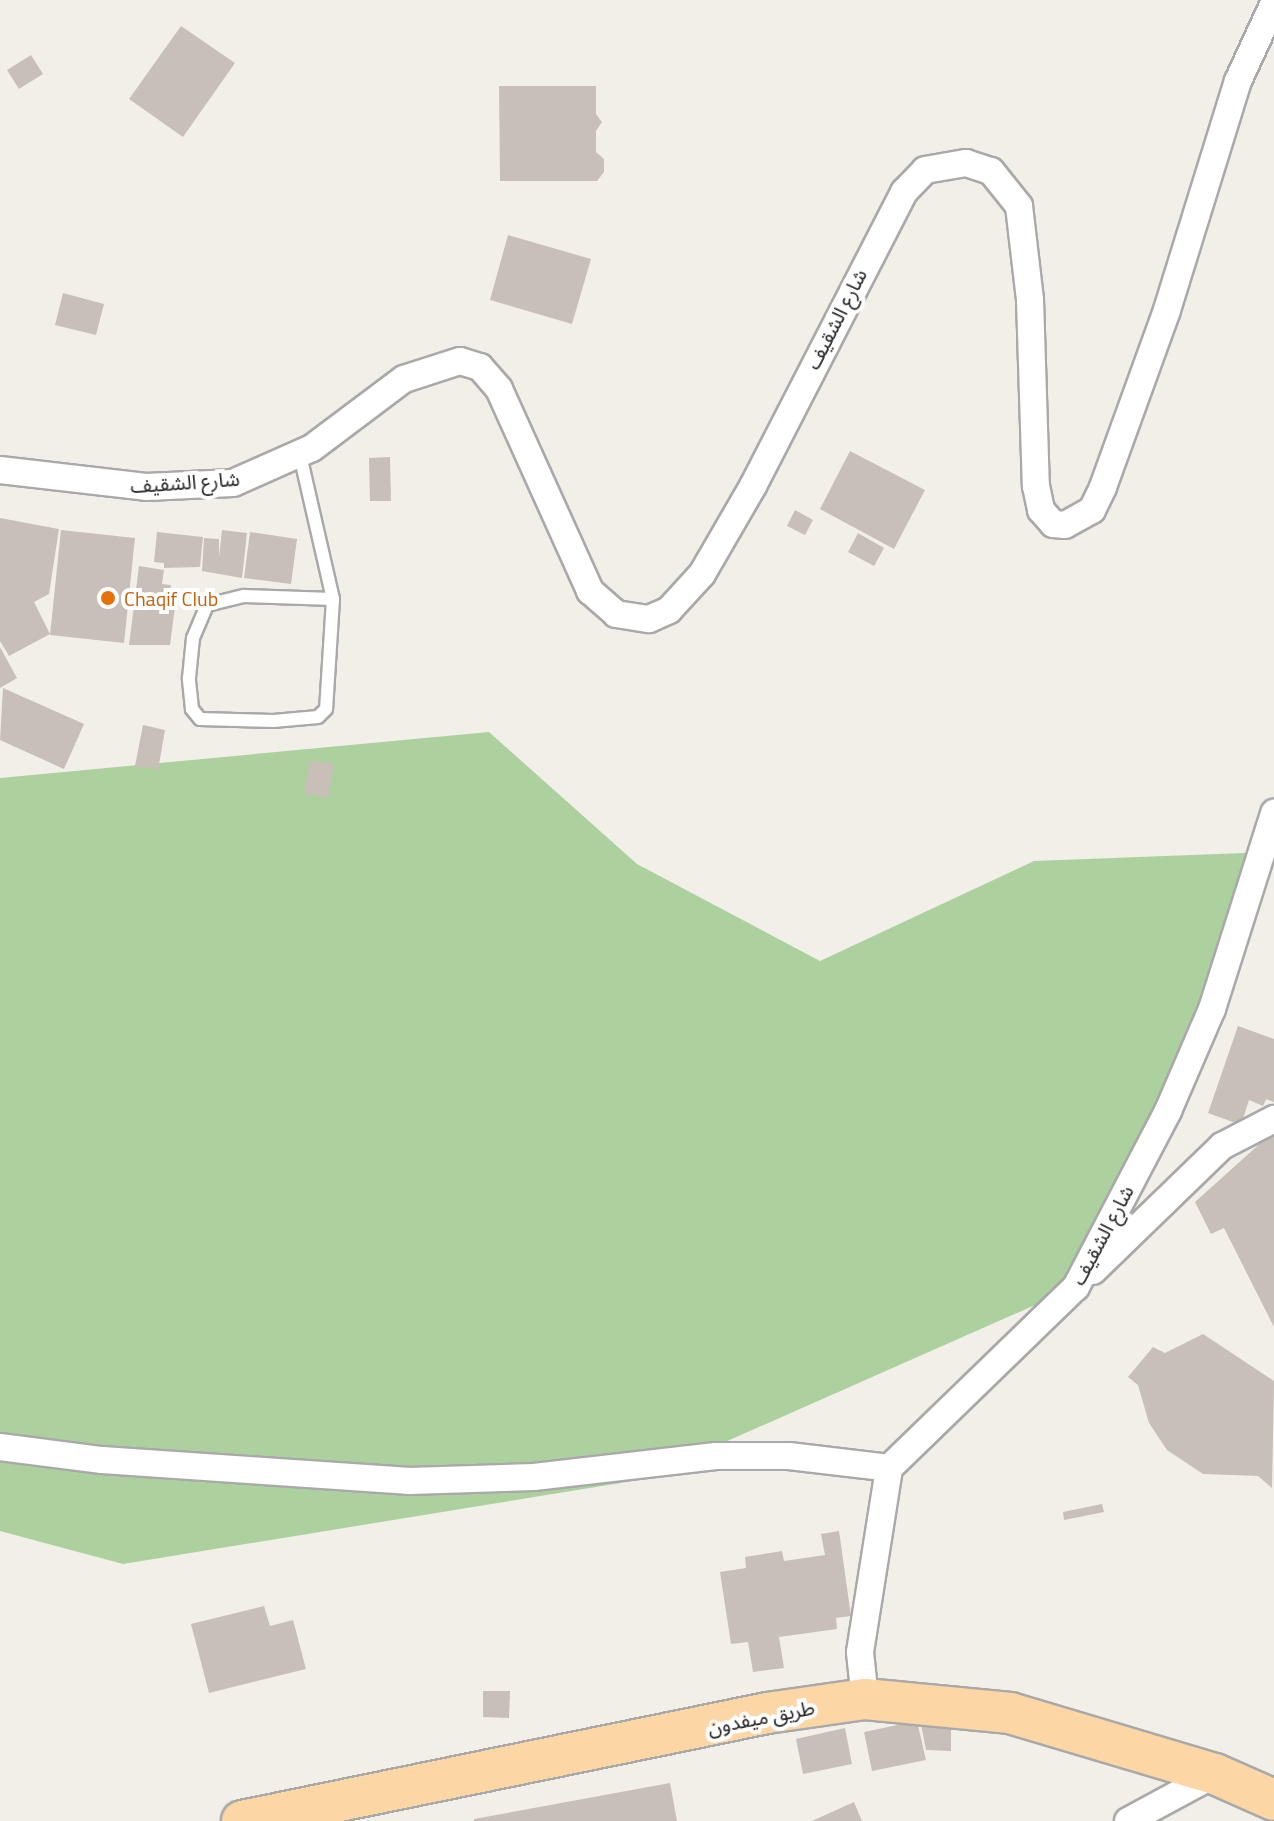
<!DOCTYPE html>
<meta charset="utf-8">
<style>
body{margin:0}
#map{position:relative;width:1274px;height:1821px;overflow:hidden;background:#f2efe9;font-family:"Titillium Web","Noto Sans Arabic",sans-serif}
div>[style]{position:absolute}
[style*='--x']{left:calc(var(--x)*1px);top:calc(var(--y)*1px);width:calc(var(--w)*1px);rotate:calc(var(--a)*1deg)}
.forest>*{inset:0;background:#add19e}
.building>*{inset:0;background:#c7bfb8}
.roads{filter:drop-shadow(2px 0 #a9a9a9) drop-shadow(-2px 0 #a9a9a9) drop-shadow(0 2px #a9a9a9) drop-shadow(0 -2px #a9a9a9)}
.service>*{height:12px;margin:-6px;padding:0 6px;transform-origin:6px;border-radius:6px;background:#fff}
.minor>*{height:26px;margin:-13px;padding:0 13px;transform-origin:13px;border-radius:13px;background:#fff}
.primary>*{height:40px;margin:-20px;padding:0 20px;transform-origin:20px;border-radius:20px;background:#fcd6a4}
.dots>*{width:22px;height:22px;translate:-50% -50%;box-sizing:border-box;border:4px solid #fff;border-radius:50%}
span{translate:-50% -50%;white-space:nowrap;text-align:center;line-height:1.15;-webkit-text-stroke:8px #fff;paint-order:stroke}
.street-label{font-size:20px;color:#222}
.food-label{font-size:20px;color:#c56008}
.left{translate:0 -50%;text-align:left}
</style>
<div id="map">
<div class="forest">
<div style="clip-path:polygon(489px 732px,637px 864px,820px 961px,1034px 861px,1270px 852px,1076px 1287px,639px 1480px,123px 1564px,0 1531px,0 778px)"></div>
</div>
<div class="building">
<div style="clip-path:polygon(181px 26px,235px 63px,183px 137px,129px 99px)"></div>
<div style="clip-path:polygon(31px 55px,43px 74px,19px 89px,7px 70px)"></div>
<div style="clip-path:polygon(499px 86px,596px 86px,596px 114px,602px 122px,596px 131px,596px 152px,604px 159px,604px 172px,597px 181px,500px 181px)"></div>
<div style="clip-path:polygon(508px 235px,591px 259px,572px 324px,490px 300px)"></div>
<div style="clip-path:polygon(63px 293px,104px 304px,96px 335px,55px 325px)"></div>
<div style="clip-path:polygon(850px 451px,925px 490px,894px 549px,820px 509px)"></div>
<div style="clip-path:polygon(390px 457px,391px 501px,370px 501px,369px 458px)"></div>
<div style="clip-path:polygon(795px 510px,813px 520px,805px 535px,787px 526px)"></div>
<div style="clip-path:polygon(0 518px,59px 529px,49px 594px,34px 602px,50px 634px,9px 656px,0 641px)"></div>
<div style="clip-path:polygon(61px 530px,135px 538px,124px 643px,50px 635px)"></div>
<div style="clip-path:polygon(222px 530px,247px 533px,242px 578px,202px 571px,204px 538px,219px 539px,219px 557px)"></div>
<div style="clip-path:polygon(157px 532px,203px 537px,200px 567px,164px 568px,164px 563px,154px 562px)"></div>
<div style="clip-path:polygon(250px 532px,297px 539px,291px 584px,244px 578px)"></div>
<div style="clip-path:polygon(858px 533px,884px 548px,874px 566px,848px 552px)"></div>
<div style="clip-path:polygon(139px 566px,164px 570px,162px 584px,171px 585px,169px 599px,176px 599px,170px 645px,129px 645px)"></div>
<div style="clip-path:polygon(0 647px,17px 678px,0 688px)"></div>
<div style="clip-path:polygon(3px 688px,84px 724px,64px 769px,0 740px)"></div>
<div style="clip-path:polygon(143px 725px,165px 730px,158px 770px,135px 766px)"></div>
<div style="clip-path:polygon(310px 760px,334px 764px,328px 798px,304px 793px)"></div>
<div style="clip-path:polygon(1238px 1026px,1274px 1039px,1274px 1102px,1266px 1099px,1263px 1106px,1249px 1100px,1241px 1125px,1208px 1113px)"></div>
<div style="clip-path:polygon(1274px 1131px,1274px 1327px,1224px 1228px,1211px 1234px,1195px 1202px)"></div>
<div style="clip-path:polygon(1203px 1334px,1274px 1381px,1272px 1488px,1258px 1476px,1203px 1474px,1167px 1450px,1149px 1423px,1138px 1385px,1128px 1377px,1153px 1347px,1165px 1353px)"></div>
<div style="clip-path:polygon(1102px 1504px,1104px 1512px,1064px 1520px,1063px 1512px)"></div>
<div style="clip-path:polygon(839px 1531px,851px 1616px,836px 1618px,837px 1629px,779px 1637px,784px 1668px,753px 1672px,748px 1642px,731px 1644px,720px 1572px,746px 1568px,745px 1557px,782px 1551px,784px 1561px,825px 1555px,821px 1534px)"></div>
<div style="clip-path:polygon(264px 1606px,270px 1626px,293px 1620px,306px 1669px,209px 1693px,191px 1624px)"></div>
<div style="clip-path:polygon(483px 1691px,510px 1691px,509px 1718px,483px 1717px)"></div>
<div style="clip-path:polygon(920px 1719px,951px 1719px,951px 1751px,926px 1750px)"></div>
<div style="clip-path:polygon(917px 1721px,926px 1760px,872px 1771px,864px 1732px)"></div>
<div style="clip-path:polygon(845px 1728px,852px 1764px,803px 1774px,796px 1739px)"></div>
<div style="clip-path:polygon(670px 1783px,677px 1821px,474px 1821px,474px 1819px)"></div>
<div style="clip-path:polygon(854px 1802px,862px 1821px,812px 1821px)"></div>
</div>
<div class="roads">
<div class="service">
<div style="--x:300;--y:455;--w:148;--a:77.1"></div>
<div style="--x:333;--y:599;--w:110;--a:93.6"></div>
<div style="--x:326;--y:709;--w:11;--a:135"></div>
<div style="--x:318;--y:717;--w:45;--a:174.9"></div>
<div style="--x:273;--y:721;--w:73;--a:-178.4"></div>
<div style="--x:200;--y:719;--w:13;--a:-129"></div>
<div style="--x:192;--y:709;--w:31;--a:-96"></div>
<div style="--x:189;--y:678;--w:40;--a:-84.3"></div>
<div style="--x:193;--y:638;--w:36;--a:-67"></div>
<div style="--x:207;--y:605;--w:38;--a:-14"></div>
<div style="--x:244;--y:596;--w:89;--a:1.9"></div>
</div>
<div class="minor">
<div style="--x:0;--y:470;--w:147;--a:6.6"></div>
<div style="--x:146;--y:487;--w:87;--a:-2.6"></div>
<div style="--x:233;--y:483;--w:86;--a:-23.9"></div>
<div style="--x:312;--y:448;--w:115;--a:-36.9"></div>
<div style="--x:404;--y:379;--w:59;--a:-17.8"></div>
<div style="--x:460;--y:361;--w:21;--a:17"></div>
<div style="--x:480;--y:367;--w:29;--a:49"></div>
<div style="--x:499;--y:389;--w:222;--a:65.7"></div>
<div style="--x:590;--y:591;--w:35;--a:41"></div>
<div style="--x:616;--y:614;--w:33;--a:9"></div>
<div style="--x:649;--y:619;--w:22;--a:-24"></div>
<div style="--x:669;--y:610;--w:49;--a:-47.5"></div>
<div style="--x:702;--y:574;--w:102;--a:-59.9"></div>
<div style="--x:753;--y:486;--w:331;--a:-62.8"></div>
<div style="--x:904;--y:192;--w:30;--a:-46"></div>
<div style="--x:925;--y:170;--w:42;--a:-9.7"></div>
<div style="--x:966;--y:163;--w:26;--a:18"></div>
<div style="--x:991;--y:171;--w:45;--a:51.3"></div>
<div style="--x:1019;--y:206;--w:95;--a:83.3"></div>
<div style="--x:1030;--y:300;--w:186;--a:88.2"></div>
<div style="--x:1036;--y:486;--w:25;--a:78"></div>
<div style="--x:1041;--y:510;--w:18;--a:49"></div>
<div style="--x:1053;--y:524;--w:12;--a:5"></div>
<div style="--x:1065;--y:525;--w:31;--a:-29"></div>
<div style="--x:1092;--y:510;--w:25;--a:-64"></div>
<div style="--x:1103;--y:487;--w:188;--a:-70.1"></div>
<div style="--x:1167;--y:310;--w:240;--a:-72.8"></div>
<div style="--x:1238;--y:81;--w:86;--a:-65.2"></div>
<div style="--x:1093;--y:1271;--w:180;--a:-44.1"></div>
<div style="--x:1222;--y:1146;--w:59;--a:-27.4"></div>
<div style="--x:0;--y:1447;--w:103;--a:7.3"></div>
<div style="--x:102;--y:1460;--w:309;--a:3.9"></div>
<div style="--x:410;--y:1481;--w:124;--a:-1.8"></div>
<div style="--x:534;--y:1477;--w:183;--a:-6.6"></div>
<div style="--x:716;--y:1456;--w:73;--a:0"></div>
<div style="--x:789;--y:1456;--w:101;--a:6.8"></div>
<div style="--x:865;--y:1699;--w:47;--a:-96.1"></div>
<div style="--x:860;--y:1652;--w:186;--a:-81"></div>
<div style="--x:889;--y:1468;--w:260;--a:-44.1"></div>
<div style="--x:1076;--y:1287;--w:199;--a:-62.4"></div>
<div style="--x:1168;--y:1111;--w:111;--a:-66.7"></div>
<div style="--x:1212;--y:1009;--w:206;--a:-72.4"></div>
<div style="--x:1128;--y:1821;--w:99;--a:-28.4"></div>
</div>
<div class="primary">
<div style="--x:242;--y:1821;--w:536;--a:-11.62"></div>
<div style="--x:767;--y:1713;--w:99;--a:-8.1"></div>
<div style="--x:865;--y:1699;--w:146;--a:5.5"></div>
<div style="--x:1010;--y:1713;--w:214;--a:16.6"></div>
<div style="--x:1215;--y:1774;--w:64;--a:23.8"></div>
</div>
</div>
<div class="dots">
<div style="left:108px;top:598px;background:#e8710a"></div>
</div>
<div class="street-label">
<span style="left:836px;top:319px;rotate:-63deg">شارع الشقيف</span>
<span style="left:185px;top:482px;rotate:-4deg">شارع الشقيف</span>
<span style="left:1102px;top:1235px;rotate:-62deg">شارع الشقيف</span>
<span style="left:761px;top:1717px;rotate:-11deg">طريق ميفدون</span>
</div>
<div class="food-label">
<span class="left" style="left:124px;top:598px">Chaqif Club</span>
</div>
</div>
